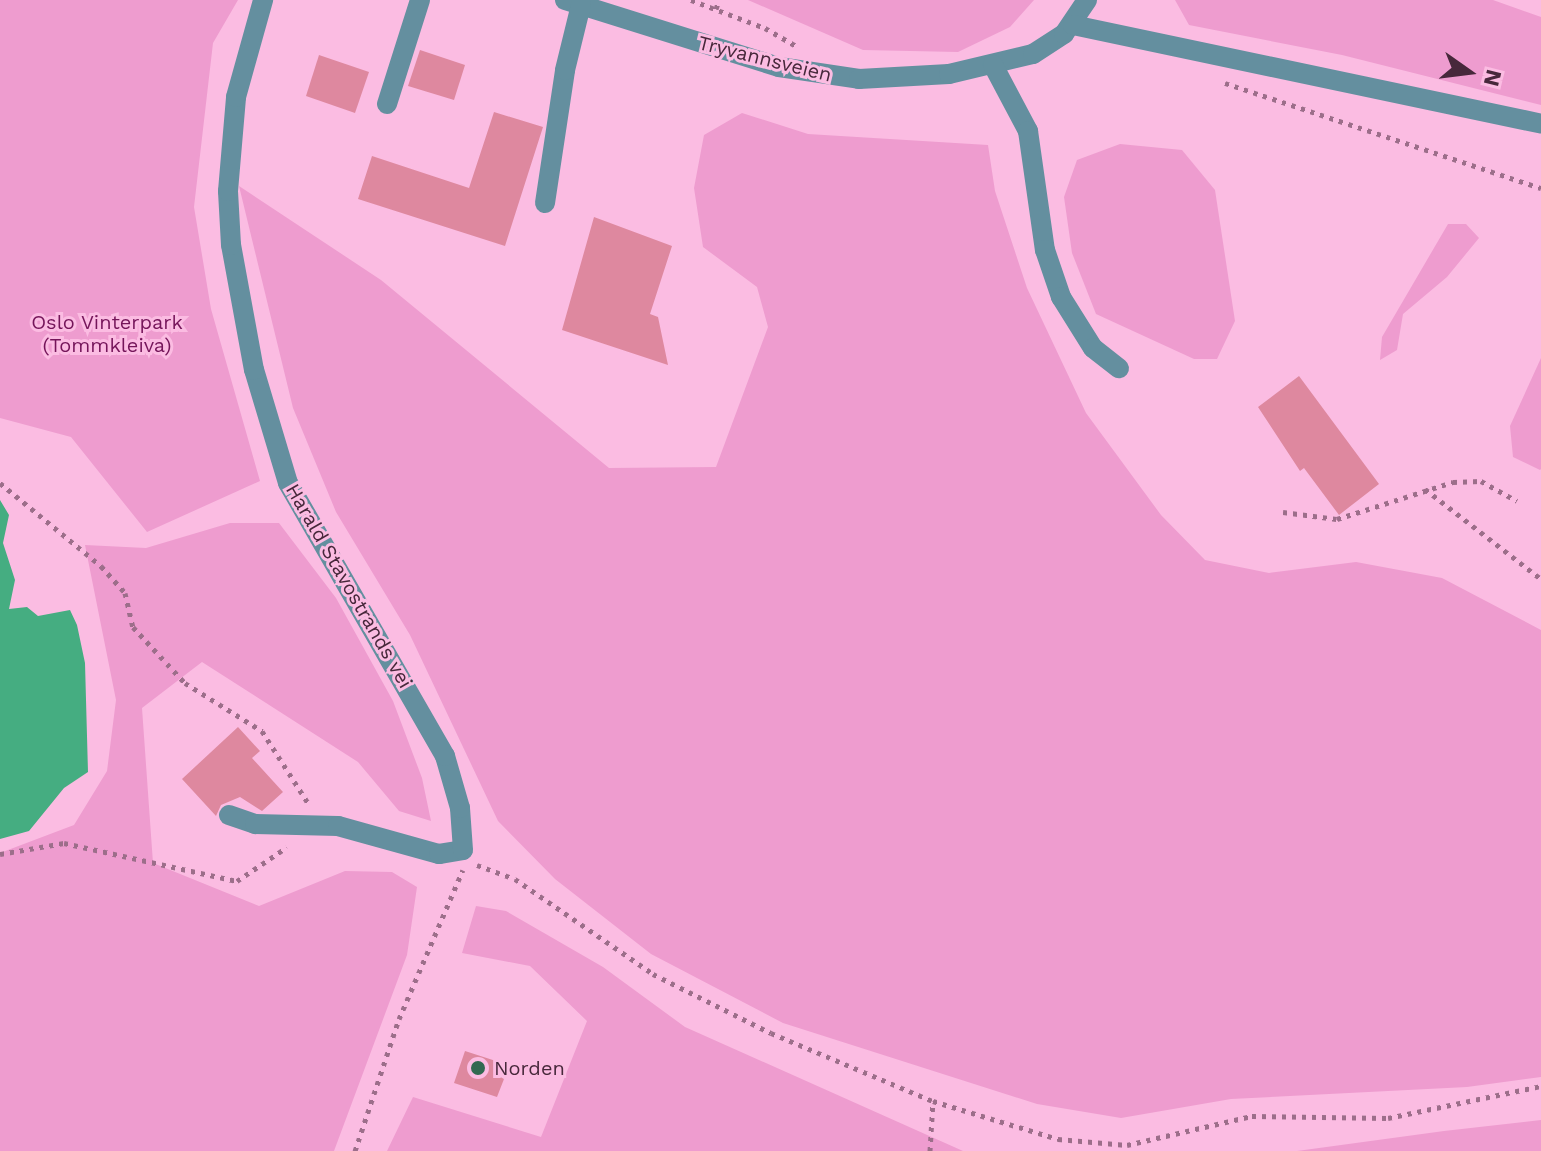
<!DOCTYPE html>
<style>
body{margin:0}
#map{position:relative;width:1541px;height:1151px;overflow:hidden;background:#fbbce2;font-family:"Work Sans",sans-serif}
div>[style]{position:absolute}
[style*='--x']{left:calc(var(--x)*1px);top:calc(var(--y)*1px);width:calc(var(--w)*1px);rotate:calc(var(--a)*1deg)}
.green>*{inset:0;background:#ee9ccf}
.water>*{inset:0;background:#45ad81}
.building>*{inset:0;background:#de889f}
.path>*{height:5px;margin-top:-2.5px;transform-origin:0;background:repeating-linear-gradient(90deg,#9c6e8a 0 4px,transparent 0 10px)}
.minor>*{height:20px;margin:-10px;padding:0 10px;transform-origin:10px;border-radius:10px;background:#648f9f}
.dots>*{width:22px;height:22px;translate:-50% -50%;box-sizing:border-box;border:4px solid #fbbce2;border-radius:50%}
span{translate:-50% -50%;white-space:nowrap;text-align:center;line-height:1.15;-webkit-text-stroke:6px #fbbce2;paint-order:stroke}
.street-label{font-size:20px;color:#47283b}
.park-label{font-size:20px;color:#75155a}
.poi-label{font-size:20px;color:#47283b}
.left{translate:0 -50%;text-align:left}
.north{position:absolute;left:1429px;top:32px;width:80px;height:80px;-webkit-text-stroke:6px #fbbce2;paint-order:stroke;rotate:104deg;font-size:22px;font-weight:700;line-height:32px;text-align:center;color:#47283b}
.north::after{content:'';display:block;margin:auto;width:28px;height:36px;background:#47283b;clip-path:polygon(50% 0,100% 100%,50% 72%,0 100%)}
</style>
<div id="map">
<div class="green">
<div style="clip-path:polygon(0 0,238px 0,213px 43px,194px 207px,211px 309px,260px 481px,147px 532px,71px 437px,0 418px)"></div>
<div style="clip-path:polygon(748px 0,1034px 0,1010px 27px,958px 52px,863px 50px)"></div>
<div style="clip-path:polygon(1175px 0,1493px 0,1541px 17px,1541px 105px,1342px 55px,1189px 25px)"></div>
<div style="clip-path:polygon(742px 113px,808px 134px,988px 145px,995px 191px,1027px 288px,1086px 413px,1161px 515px,1205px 560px,1269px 573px,1356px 562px,1442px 578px,1541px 630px,1541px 1077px,1467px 1087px,1231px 1099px,1121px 1118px,1037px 1104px,783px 1023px,651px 954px,555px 879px,498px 821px,410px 635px,336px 512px,293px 408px,239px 186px,381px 280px,609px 468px,716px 467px,768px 327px,757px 287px,703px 247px,694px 188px,704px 135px)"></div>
<div style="clip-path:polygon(1120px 144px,1182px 150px,1215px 190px,1235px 321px,1217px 359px,1194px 359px,1096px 314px,1072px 253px,1064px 197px,1077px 160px)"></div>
<div style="clip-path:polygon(1448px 224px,1466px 224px,1479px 238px,1447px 277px,1403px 314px,1397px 350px,1380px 360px,1382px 337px)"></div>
<div style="clip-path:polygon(1541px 358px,1541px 469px,1540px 470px,1513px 457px,1510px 426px)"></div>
<div style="clip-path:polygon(230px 523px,279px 523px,336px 598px,393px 701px,422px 778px,431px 821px,399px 811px,358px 762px,202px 662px,142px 708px,153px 863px,259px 906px,345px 871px,392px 872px,417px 887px,407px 955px,334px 1151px,0 1151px,0 853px,74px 825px,107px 771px,116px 700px,85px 545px,146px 548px)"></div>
<div style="clip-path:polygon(476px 906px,506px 911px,603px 967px,685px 1027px,963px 1151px,387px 1151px,413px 1097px,541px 1137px,587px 1021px,530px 966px,462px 953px)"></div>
<div style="clip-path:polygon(1541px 1120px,1541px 1151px,1297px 1151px,1444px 1131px)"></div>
</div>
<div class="water">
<div style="clip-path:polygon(0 500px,9px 515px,3px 543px,15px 580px,9px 609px,27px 607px,38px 616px,70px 610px,77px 625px,85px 663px,88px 772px,64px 788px,29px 831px,0 839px)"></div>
</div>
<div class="building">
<div style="clip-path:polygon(420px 50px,465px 65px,454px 100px,408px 86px)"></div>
<div style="clip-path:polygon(319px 55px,369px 72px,355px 113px,306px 96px)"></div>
<div style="clip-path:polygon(494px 112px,543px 127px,505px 246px,358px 199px,372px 156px,469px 188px)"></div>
<div style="clip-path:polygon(594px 217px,672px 246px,650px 314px,658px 317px,668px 365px,562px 330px)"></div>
<div style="clip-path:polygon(1299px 376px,1379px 484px,1339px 515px,1304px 468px,1300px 471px,1258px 407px)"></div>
<div style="clip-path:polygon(238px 727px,260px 751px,252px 758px,283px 792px,262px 811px,240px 797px,221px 805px,216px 816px,182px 779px)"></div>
<div style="clip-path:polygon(465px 1051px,499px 1062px,495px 1074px,504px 1079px,497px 1097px,454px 1083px)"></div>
</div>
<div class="path">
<div style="--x:691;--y:0;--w:79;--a:20.7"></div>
<div style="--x:765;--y:28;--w:36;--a:30"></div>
<div style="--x:716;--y:9;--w:9;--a:-72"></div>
<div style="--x:1225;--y:83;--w:333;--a:18.4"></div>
<div style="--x:0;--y:483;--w:131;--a:39.4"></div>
<div style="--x:101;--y:566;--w:36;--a:48"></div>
<div style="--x:125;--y:593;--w:35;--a:77"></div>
<div style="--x:133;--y:627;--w:76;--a:47.1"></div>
<div style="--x:185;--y:683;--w:91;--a:31.9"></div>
<div style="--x:262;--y:731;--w:85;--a:57.4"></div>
<div style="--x:1425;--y:489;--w:147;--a:37.8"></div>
<div style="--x:1283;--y:512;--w:54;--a:7.4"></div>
<div style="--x:1337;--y:519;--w:122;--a:-17.7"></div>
<div style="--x:1453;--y:482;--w:28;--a:-2"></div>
<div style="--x:1481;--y:481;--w:41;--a:29.1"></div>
<div style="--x:0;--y:854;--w:65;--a:-9.8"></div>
<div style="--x:64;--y:843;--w:177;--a:12.4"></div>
<div style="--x:237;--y:881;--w:60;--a:-34.2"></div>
<div style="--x:477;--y:865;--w:40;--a:20.2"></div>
<div style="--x:515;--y:879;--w:168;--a:34.5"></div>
<div style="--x:653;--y:974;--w:132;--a:26.6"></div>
<div style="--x:771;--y:1033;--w:176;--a:22.8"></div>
<div style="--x:933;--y:1101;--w:131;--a:16.9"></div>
<div style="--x:1058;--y:1139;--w:69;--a:5"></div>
<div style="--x:1127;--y:1145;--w:128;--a:-13.1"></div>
<div style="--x:1252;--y:1116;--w:136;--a:0.8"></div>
<div style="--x:1388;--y:1118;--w:156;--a:-11.8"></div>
<div style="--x:355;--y:1151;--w:139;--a:-71.6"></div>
<div style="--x:399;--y:1019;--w:162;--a:-66.8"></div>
<div style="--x:930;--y:1151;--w:50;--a:-86.6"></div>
</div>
<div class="minor">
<div style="--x:565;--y:0;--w:224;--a:17.4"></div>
<div style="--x:779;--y:67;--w:81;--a:8.5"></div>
<div style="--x:859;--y:79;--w:90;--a:-3.2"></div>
<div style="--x:949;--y:74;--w:86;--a:-13.4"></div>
<div style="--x:1033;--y:54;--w:37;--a:-33"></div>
<div style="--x:1064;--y:34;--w:41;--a:-55.9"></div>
<div style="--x:1073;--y:25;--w:478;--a:11.9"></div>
<div style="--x:993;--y:65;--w:75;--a:62.1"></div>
<div style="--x:1028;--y:131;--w:120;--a:81.9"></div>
<div style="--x:1045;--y:250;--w:50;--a:71.2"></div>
<div style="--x:1061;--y:297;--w:60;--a:57.9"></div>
<div style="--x:1093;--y:348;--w:33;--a:38"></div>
<div style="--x:387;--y:104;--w:109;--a:-72.4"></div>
<div style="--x:545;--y:203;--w:134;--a:-81.4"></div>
<div style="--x:565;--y:70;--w:67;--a:-76.2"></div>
<div style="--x:229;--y:815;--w:28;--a:19"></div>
<div style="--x:255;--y:824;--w:83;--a:1.4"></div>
<div style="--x:338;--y:826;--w:105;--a:15.5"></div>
<div style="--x:439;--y:854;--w:24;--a:-9"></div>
<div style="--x:463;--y:850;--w:42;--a:-94.1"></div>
<div style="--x:460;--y:808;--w:54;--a:-106.1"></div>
<div style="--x:445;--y:756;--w:315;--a:-119.9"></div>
<div style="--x:288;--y:483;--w:118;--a:-106.7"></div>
<div style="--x:254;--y:370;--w:127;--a:-100.4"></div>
<div style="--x:231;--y:245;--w:54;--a:-93.2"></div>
<div style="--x:228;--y:191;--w:94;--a:-85.1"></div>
<div style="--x:236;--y:97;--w:101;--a:-74.4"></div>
</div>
<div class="dots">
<div style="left:478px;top:1068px;background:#326951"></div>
</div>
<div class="street-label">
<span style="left:765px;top:59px;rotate:14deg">Tryvannsveien</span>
<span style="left:349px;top:586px;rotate:60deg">Harald Stavostrands vei</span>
</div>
<div class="park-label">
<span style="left:107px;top:334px">Oslo Vinterpark<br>(Tommkleiva)</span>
</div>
<div class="poi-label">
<span class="left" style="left:494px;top:1068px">Norden</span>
</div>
<div class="north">N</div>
</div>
